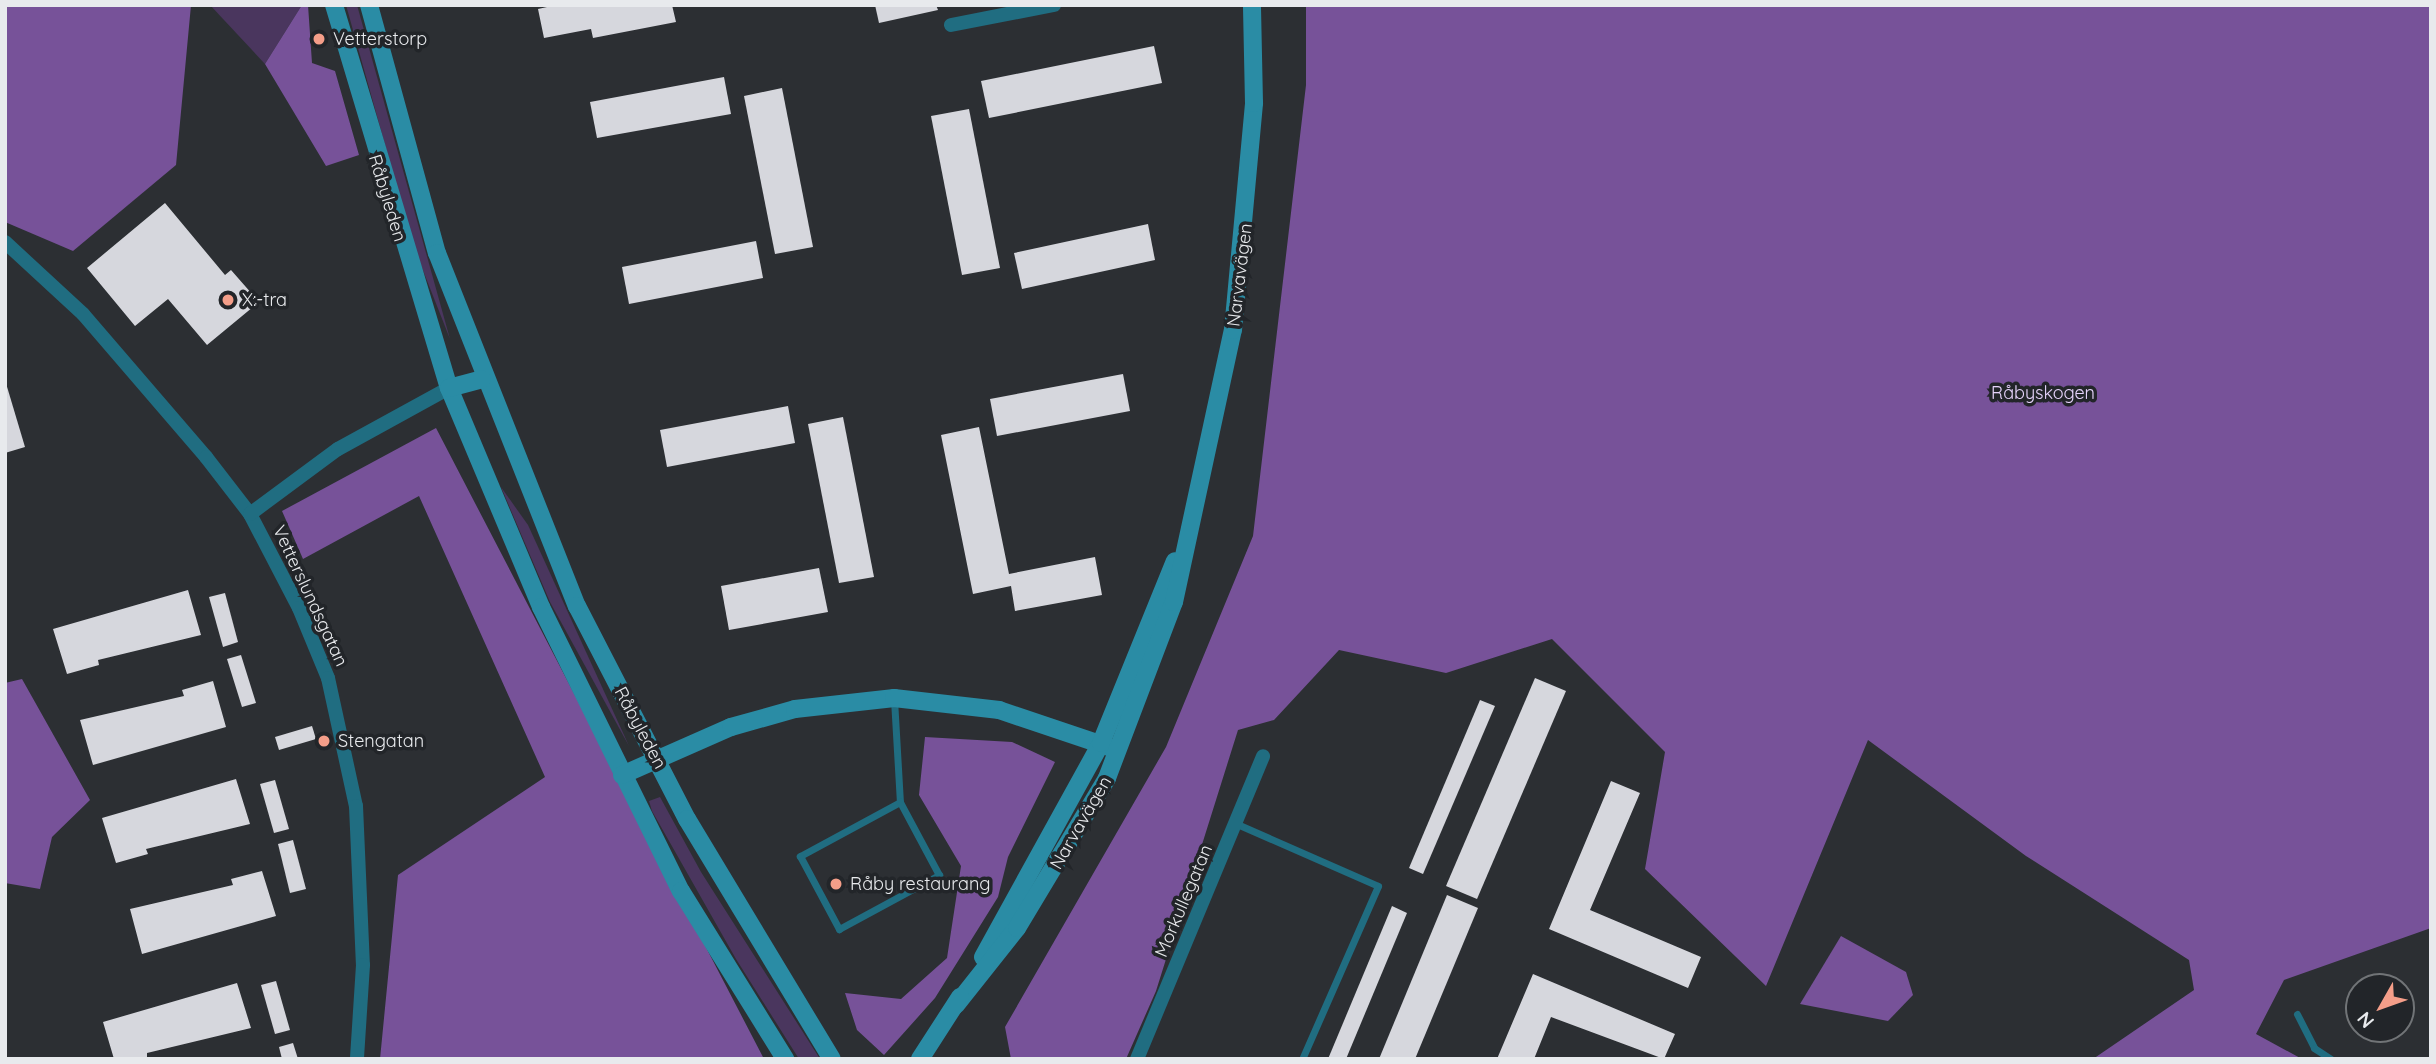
<!DOCTYPE html>
<meta charset="utf-8">
<style>
body{margin:0}
#map{position:relative;width:2436px;height:1064px;overflow:hidden;background:#2c2f33;font-family:Quicksand,sans-serif}
div>[style]{position:absolute}
[style*='--x']{left:calc(var(--x)*1px);top:calc(var(--y)*1px);width:calc(var(--w)*1px);rotate:calc(var(--a)*1deg)}
.green>*{inset:0;background:#4a365e}
.forest>*{inset:0;background:#775299}
.building>*{inset:0;background:#d6d7dd}
.lane>*{height:7px;margin:-3.5px;padding:0 3.5px;transform-origin:3.5px;border-radius:3.5px;background:#206d81}
.street>*{height:14px;margin:-7px;padding:0 7px;transform-origin:7px;border-radius:7px;background:#206d81}
.secondary>*{height:18px;margin:-9px;padding:0 9px;transform-origin:9px;border-radius:9px;background:#2a8ca5}
.dots>*{width:19px;height:19px;translate:-50% -50%;box-sizing:border-box;border:4px solid #222529;border-radius:50%}
span{translate:-50% -50%;white-space:nowrap;text-align:center;line-height:1.15;-webkit-text-stroke:7px #222529;paint-order:stroke}
.poi-label{font-size:18px;color:#e8eaed}
.left{translate:0 -50%;text-align:left}
.street-label{font-size:18px;color:#e8eaed}
.park-label{font-size:18px;color:#e6d3fb}
.frame{position:absolute;inset:0;border:7px solid #e8eaed;pointer-events:none}
.north{position:absolute;left:2345px;top:973px;width:70px;height:70px;box-sizing:border-box;background:#222529;border:2px solid #717477;border-radius:50%;rotate:230deg;font-size:19px;font-weight:700;line-height:28px;text-align:center;color:#e8eaed}
.north::after{content:'';display:block;margin:auto;width:24px;height:32px;background:#f49e89;clip-path:polygon(50% 0,100% 100%,50% 72%,0 100%)}
</style>
<div id="map">
<div class="green">
<div style="clip-path:polygon(210px 5px,302px 5px,265px 64px)"></div>
<div style="clip-path:polygon(346px 5px,357px 5px,450px 339px,413px 245px)"></div>
<div style="clip-path:polygon(501px 487px,528px 525px,629px 746px,550px 602px)"></div>
<div style="clip-path:polygon(660px 797px,701px 872px,820px 1059px,799px 1059px,736px 959px,652px 811px,649px 801px)"></div>
</div>
<div class="forest">
<div style="clip-path:polygon(5px 5px,191px 5px,176px 165px,73px 251px,5px 222px)"></div>
<div style="clip-path:polygon(302px 5px,308px 5px,312px 63px,335px 71px,359px 155px,326px 166px,265px 64px)"></div>
<div style="clip-path:polygon(1306px 5px,2431px 5px,2431px 928px,2284px 980px,2256px 1034px,2302px 1059px,2093px 1059px,2194px 990px,2189px 960px,2026px 856px,1868px 740px,1766px 986px,1645px 869px,1665px 752px,1552px 639px,1446px 673px,1339px 650px,1274px 720px,1238px 730px,1156px 991px,1126px 1059px,1011px 1059px,1005px 1027px,1166px 747px,1253px 536px,1306px 85px)"></div>
<div style="clip-path:polygon(436px 428px,764px 1059px,380px 1059px,398px 875px,545px 777px,419px 496px,303px 559px,282px 511px)"></div>
<div style="clip-path:polygon(22px 679px,90px 800px,52px 837px,40px 889px,5px 883px,5px 683px)"></div>
<div style="clip-path:polygon(925px 737px,1012px 742px,1055px 762px,1008px 857px,998px 897px,935px 998px,884px 1055px,857px 1030px,845px 993px,901px 999px,947px 958px,961px 866px,919px 795px)"></div>
<div style="clip-path:polygon(1841px 936px,1906px 972px,1913px 995px,1888px 1021px,1800px 1004px)"></div>
</div>
<div class="building">
<div style="clip-path:polygon(556px 5px,672px 5px,676px 22px,593px 38px,591px 29px,544px 38px,538px 9px)"></div>
<div style="clip-path:polygon(875px 5px,936px 5px,938px 10px,879px 23px)"></div>
<div style="clip-path:polygon(1154px 46px,1162px 83px,989px 118px,981px 81px)"></div>
<div style="clip-path:polygon(724px 77px,731px 114px,597px 138px,590px 102px)"></div>
<div style="clip-path:polygon(782px 88px,813px 247px,775px 254px,744px 96px)"></div>
<div style="clip-path:polygon(969px 109px,1000px 268px,962px 275px,931px 116px)"></div>
<div style="clip-path:polygon(165px 203px,225px 275px,231px 270px,259px 302px,207px 345px,168px 299px,135px 326px,87px 268px)"></div>
<div style="clip-path:polygon(1148px 224px,1155px 260px,1022px 289px,1014px 253px)"></div>
<div style="clip-path:polygon(756px 241px,763px 278px,629px 304px,622px 267px)"></div>
<div style="clip-path:polygon(1123px 374px,1130px 411px,997px 436px,990px 399px)"></div>
<div style="clip-path:polygon(5px 380px,25px 447px,5px 453px)"></div>
<div style="clip-path:polygon(788px 406px,795px 443px,667px 467px,660px 430px)"></div>
<div style="clip-path:polygon(843px 417px,874px 577px,839px 583px,808px 424px)"></div>
<div style="clip-path:polygon(979px 427px,1009px 574px,1095px 557px,1102px 595px,1015px 611px,1011px 586px,973px 594px,941px 435px)"></div>
<div style="clip-path:polygon(819px 568px,828px 612px,729px 630px,721px 586px)"></div>
<div style="clip-path:polygon(188px 590px,201px 635px,98px 660px,99px 665px,67px 674px,53px 629px)"></div>
<div style="clip-path:polygon(225px 593px,238px 642px,223px 647px,209px 597px)"></div>
<div style="clip-path:polygon(241px 655px,256px 703px,242px 707px,227px 659px)"></div>
<div style="clip-path:polygon(1535px 678px,1566px 691px,1477px 899px,1446px 886px)"></div>
<div style="clip-path:polygon(213px 681px,226px 727px,93px 765px,80px 720px,184px 696px,182px 690px)"></div>
<div style="clip-path:polygon(1480px 700px,1495px 706px,1423px 874px,1409px 868px)"></div>
<div style="clip-path:polygon(312px 726px,316px 739px,279px 750px,275px 737px)"></div>
<div style="clip-path:polygon(236px 779px,250px 824px,146px 849px,148px 854px,116px 863px,102px 818px)"></div>
<div style="clip-path:polygon(275px 780px,289px 829px,274px 833px,260px 784px)"></div>
<div style="clip-path:polygon(1611px 781px,1640px 793px,1590px 910px,1701px 957px,1688px 988px,1549px 929px)"></div>
<div style="clip-path:polygon(293px 840px,306px 889px,290px 893px,278px 844px)"></div>
<div style="clip-path:polygon(262px 871px,276px 916px,142px 954px,130px 909px,233px 885px,231px 879px)"></div>
<div style="clip-path:polygon(1447px 895px,1478px 908px,1415px 1059px,1379px 1059px)"></div>
<div style="clip-path:polygon(1392px 906px,1407px 913px,1346px 1059px,1328px 1059px)"></div>
<div style="clip-path:polygon(1533px 974px,1675px 1034px,1664px 1059px,1551px 1017px,1534px 1059px,1497px 1059px)"></div>
<div style="clip-path:polygon(276px 981px,290px 1030px,275px 1034px,261px 985px)"></div>
<div style="clip-path:polygon(237px 983px,251px 1028px,147px 1053px,147px 1059px,114px 1059px,103px 1022px)"></div>
<div style="clip-path:polygon(293px 1043px,298px 1059px,282px 1059px,279px 1047px)"></div>
</div>
<div class="lane">
<div style="--x:894;--y:699;--w:103;--a:86.7"></div>
<div style="--x:900;--y:802;--w:114;--a:151.6"></div>
<div style="--x:800;--y:856;--w:83;--a:61.9"></div>
<div style="--x:839;--y:929;--w:114;--a:-28.4"></div>
<div style="--x:939;--y:875;--w:83;--a:-118.1"></div>
<div style="--x:1237;--y:824;--w:154;--a:23.7"></div>
<div style="--x:1378;--y:886;--w:189;--a:113.7"></div>
<div style="--x:2297;--y:1014;--w:38;--a:63"></div>
<div style="--x:2314;--y:1048;--w:20;--a:33"></div>
</div>
<div class="street">
<div style="--x:951;--y:25;--w:105;--a:-11"></div>
<div style="--x:5;--y:242;--w:106;--a:42.7"></div>
<div style="--x:83;--y:314;--w:189;--a:49.3"></div>
<div style="--x:206;--y:457;--w:72;--a:52.3"></div>
<div style="--x:250;--y:514;--w:106;--a:62.5"></div>
<div style="--x:299;--y:608;--w:76;--a:67.5"></div>
<div style="--x:328;--y:678;--w:131;--a:77.7"></div>
<div style="--x:356;--y:806;--w:159;--a:87.5"></div>
<div style="--x:363;--y:965;--w:94;--a:93.7"></div>
<div style="--x:250;--y:514;--w:109;--a:-36.5"></div>
<div style="--x:338;--y:449;--w:127;--a:-28.8"></div>
<div style="--x:1137;--y:1059;--w:328;--a:-67.4"></div>
</div>
<div class="secondary">
<div style="--x:334;--y:5;--w:400;--a:73.3"></div>
<div style="--x:449;--y:388;--w:238;--a:67.2"></div>
<div style="--x:541;--y:607;--w:317;--a:63.8"></div>
<div style="--x:681;--y:891;--w:198;--a:58.2"></div>
<div style="--x:369;--y:5;--w:257;--a:74.7"></div>
<div style="--x:437;--y:253;--w:380;--a:68.4"></div>
<div style="--x:577;--y:606;--w:240;--a:62.7"></div>
<div style="--x:687;--y:819;--w:280;--a:58.9"></div>
<div style="--x:449;--y:388;--w:34;--a:-15"></div>
<div style="--x:622;--y:775;--w:119;--a:-23.8"></div>
<div style="--x:731;--y:727;--w:66;--a:-15.7"></div>
<div style="--x:795;--y:709;--w:100;--a:-6.3"></div>
<div style="--x:894;--y:698;--w:106;--a:6.5"></div>
<div style="--x:999;--y:710;--w:116;--a:18.6"></div>
<div style="--x:983;--y:957;--w:244;--a:-61.1"></div>
<div style="--x:1101;--y:743;--w:196;--a:-67.9"></div>
<div style="--x:956;--y:1005;--w:98;--a:-51.6"></div>
<div style="--x:1017;--y:928;--w:175;--a:-59"></div>
<div style="--x:1107;--y:778;--w:188;--a:-69.2"></div>
<div style="--x:1174;--y:602;--w:278;--a:-77.8"></div>
<div style="--x:1233;--y:330;--w:228;--a:-84.7"></div>
<div style="--x:1254;--y:103;--w:98;--a:-91.2"></div>
<div style="--x:920;--y:1059;--w:74;--a:-57.2"></div>
</div>
<div class="dots">
<div style="left:319px;top:39px;background:#f49e89"></div>
<div style="left:228px;top:300px;background:#f49e89"></div>
<div style="left:324px;top:741px;background:#f49e89"></div>
<div style="left:836px;top:884px;background:#f49e89"></div>
</div>
<div class="poi-label">
<span class="left" style="left:333px;top:39px">Vetterstorp</span>
<span class="left" style="left:242px;top:300px">X:-tra</span>
<span class="left" style="left:338px;top:741px">Stengatan</span>
<span class="left" style="left:850px;top:884px">Råby restaurang</span>
</div>
<div class="street-label">
<span style="left:387px;top:198px;rotate:73deg">Råbyleden</span>
<span style="left:1240px;top:275px;rotate:-83deg">Narvavägen</span>
<span style="left:310px;top:596px;rotate:65deg">Vetterslundsgatan</span>
<span style="left:640px;top:728px;rotate:62deg">Råbyleden</span>
<span style="left:1081px;top:823px;rotate:-60deg">Narvavägen</span>
<span style="left:1184px;top:901px;rotate:-67deg">Morkullegatan</span>
</div>
<div class="park-label">
<span style="left:2043px;top:393px">Råbyskogen</span>
</div>
<div class="frame"></div>
<div class="north">N</div>
</div>
